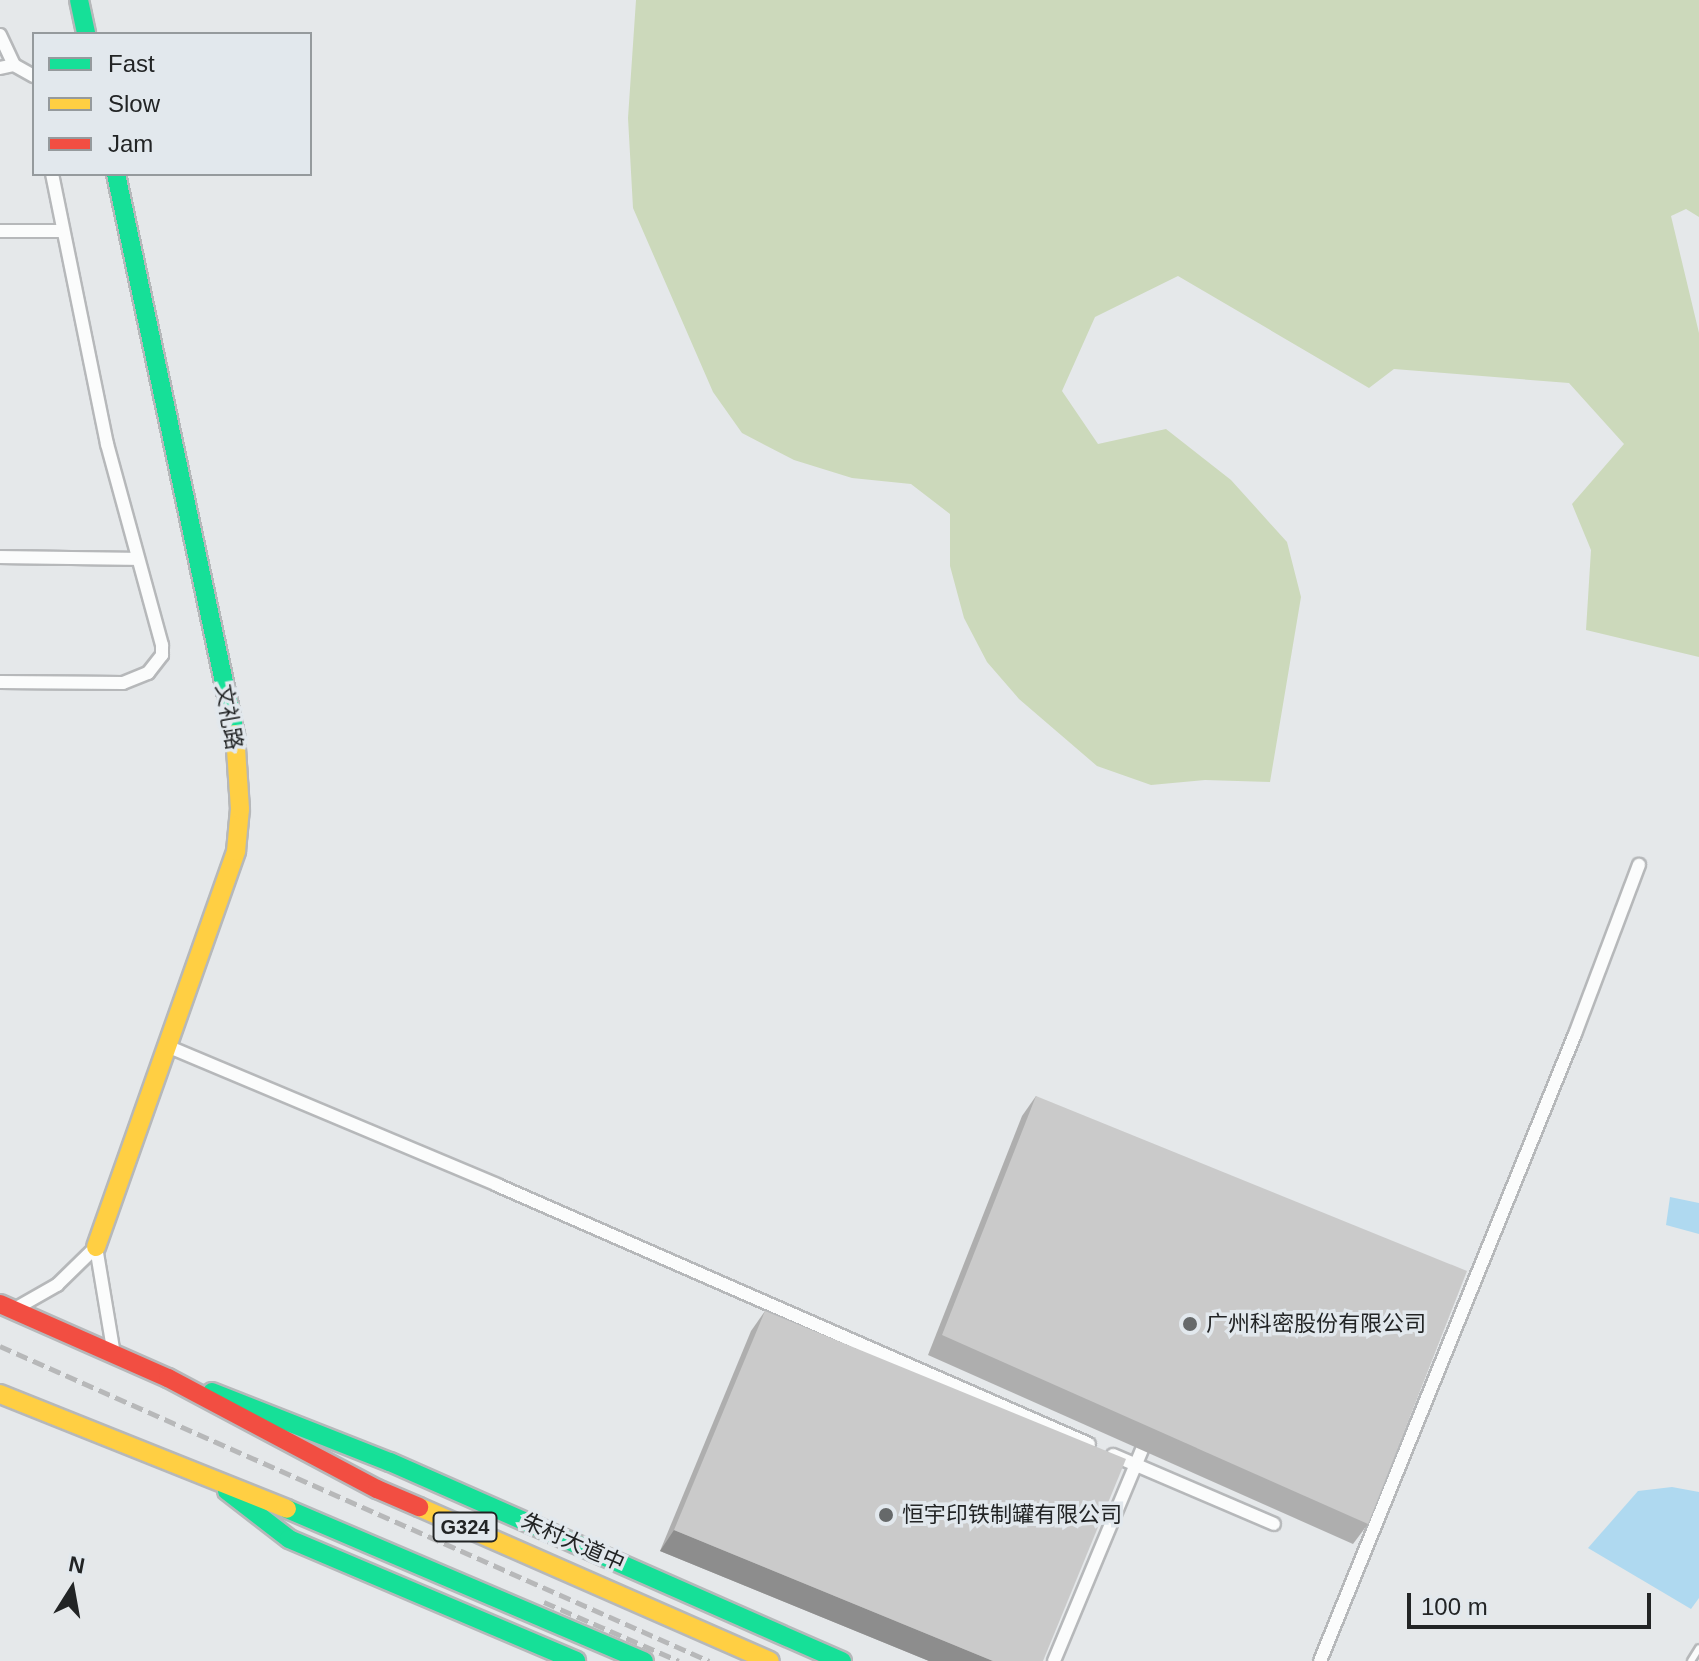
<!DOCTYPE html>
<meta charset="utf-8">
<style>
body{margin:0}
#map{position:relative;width:1699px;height:1661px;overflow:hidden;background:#e5e8ea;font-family:Helvetica,"Noto Sans SC",sans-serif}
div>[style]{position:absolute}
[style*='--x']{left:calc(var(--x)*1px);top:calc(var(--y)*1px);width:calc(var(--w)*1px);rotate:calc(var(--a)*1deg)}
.green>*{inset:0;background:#ccd9bb}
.water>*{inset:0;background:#afd9f0}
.roads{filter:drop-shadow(2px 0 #b6b8ba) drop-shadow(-2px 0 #b6b8ba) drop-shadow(0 2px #b6b8ba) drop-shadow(0 -2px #b6b8ba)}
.lane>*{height:6px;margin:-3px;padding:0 3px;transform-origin:3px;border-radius:3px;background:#fbfcfc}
.street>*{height:12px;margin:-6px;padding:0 6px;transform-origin:6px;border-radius:6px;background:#fbfcfc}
.fast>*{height:18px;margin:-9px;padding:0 9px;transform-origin:9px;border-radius:9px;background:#16e098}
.slow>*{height:18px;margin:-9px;padding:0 9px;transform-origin:9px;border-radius:9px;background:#ffcf43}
.jam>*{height:18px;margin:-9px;padding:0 9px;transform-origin:9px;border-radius:9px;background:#f24e42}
.rail>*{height:5px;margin-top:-2.5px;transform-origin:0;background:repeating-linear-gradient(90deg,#b7b8b9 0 12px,transparent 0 18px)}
.wall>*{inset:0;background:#aeaeae}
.shaded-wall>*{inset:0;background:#8d8d8d}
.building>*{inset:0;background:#cacaca}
.dots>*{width:22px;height:22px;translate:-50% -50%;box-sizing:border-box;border:4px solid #e2e8ed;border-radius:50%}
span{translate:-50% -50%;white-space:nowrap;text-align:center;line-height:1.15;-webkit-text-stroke:7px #e2e8ed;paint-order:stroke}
.shield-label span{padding:2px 6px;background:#e2e8ed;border:2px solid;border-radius:6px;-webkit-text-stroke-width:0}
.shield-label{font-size:20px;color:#222425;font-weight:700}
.street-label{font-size:22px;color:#222425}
.poi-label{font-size:22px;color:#222425}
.left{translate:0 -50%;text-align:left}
.legend{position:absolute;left:32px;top:32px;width:280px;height:144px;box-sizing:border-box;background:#e2e8ed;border:2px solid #959a9d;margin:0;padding:10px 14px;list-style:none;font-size:24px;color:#222425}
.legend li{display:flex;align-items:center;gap:16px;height:40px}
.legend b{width:40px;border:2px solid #959a9d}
.north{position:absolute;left:32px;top:1549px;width:80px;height:80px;-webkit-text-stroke:6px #e2e8ed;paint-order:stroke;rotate:11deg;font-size:22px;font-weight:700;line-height:32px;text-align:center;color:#222425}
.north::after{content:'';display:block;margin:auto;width:28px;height:36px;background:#222425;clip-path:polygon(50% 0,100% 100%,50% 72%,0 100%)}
.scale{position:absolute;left:1407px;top:1593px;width:244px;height:36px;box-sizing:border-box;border:4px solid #222425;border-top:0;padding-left:10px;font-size:24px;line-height:28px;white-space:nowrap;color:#222425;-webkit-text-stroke:6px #e2e8ed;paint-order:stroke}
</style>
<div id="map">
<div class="green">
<div style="clip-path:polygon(636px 0,1699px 0,1699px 217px,1686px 209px,1671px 216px,1699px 333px,1699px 657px,1586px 630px,1591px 550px,1572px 504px,1624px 444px,1569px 383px,1394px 369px,1369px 388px,1178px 276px,1095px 317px,1062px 391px,1098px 444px,1166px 429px,1231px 480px,1287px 542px,1301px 597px,1270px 782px,1205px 780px,1151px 785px,1097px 766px,1019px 699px,987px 662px,964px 618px,950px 566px,950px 514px,911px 484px,852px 478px,794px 460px,742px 433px,713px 392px,633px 208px,628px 118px)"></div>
</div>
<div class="water">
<div style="clip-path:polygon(1670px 1197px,1699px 1203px,1699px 1234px,1666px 1225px)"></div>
<div style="clip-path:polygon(1672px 1487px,1699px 1492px,1699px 1598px,1691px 1609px,1588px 1548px,1638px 1491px)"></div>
</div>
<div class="roads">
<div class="lane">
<div style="--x:1691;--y:1661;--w:15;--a:-58"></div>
</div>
<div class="street">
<div style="--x:0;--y:35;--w:33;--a:65"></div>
<div style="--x:14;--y:65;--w:14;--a:168"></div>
<div style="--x:14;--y:65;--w:23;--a:29"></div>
<div style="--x:0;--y:231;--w:62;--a:0"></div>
<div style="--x:0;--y:557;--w:138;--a:0.8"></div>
<div style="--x:0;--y:682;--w:123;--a:0.5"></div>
<div style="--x:123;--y:683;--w:27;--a:-22"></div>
<div style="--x:148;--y:673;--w:23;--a:-52"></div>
<div style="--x:162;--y:655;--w:10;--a:-90"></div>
<div style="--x:162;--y:645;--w:208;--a:-105.3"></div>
<div style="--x:107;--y:444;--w:276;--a:-101.5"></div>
<div style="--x:167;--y:1046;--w:358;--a:22.8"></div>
<div style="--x:497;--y:1185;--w:646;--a:23.63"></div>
<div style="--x:96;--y:1247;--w:109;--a:80.5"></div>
<div style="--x:13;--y:1310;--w:51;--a:-29.6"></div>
<div style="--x:57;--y:1285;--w:54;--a:-44.3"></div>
<div style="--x:1113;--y:1455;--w:175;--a:23.2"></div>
<div style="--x:1054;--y:1661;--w:245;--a:-67.4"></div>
<div style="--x:1320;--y:1661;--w:677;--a:-67.87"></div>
<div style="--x:1575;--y:1034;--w:181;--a:-69.3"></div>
</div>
<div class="fast">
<div style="--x:79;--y:0;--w:35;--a:78"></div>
<div style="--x:116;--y:174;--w:573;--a:78"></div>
<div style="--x:212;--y:1392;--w:191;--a:21.5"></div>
<div style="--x:390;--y:1462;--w:494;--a:23.8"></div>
<div style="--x:227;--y:1491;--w:78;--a:37.7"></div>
<div style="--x:289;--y:1539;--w:312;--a:23"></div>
<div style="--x:287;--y:1509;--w:388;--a:23.1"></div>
</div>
<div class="slow">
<div style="--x:96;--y:1247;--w:420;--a:-70.5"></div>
<div style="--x:236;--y:851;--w:42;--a:-84.6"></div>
<div style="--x:240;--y:809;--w:75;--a:-93.8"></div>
<div style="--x:0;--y:1394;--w:309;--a:21.8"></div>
<div style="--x:419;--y:1507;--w:383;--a:23.7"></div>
</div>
<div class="jam">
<div style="--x:0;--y:1304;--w:184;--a:23.8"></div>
<div style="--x:168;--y:1378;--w:237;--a:28"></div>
<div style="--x:377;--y:1489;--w:46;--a:23.2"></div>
</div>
</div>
<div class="rail">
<div style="--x:0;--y:1346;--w:776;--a:23.95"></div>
<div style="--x:544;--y:1602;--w:147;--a:23.6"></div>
</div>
<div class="wall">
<div style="clip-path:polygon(1036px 1096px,1368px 1524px,1353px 1544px,928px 1355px,1022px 1116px)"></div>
<div style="clip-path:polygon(765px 1311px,1043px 1661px,929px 1661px,660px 1551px,751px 1331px)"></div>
</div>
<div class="shaded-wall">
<div style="clip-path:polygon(674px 1530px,993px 1661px,929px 1661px,660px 1551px)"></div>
</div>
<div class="building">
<div style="clip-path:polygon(1036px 1096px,1467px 1271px,1368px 1524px,942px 1335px)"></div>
<div style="clip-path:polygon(765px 1311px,1126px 1459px,1043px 1661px,993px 1661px,674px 1530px)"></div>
</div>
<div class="dots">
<div style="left:1190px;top:1324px;background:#66696a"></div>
<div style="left:886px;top:1515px;background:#66696a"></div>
</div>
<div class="shield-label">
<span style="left:465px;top:1527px">G324</span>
</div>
<div class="street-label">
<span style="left:229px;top:717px;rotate:80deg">文礼路</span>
<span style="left:573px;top:1542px;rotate:24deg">朱村大道中</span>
</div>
<div class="poi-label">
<span class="left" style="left:1206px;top:1324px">广州科密股份有限公司</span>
<span class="left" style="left:902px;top:1515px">恒宇印铁制罐有限公司</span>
</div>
<ul class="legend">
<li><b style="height:10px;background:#16e098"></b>Fast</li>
<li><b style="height:10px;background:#ffcf43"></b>Slow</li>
<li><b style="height:10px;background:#f24e42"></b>Jam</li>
</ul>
<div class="north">N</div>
<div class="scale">100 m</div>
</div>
